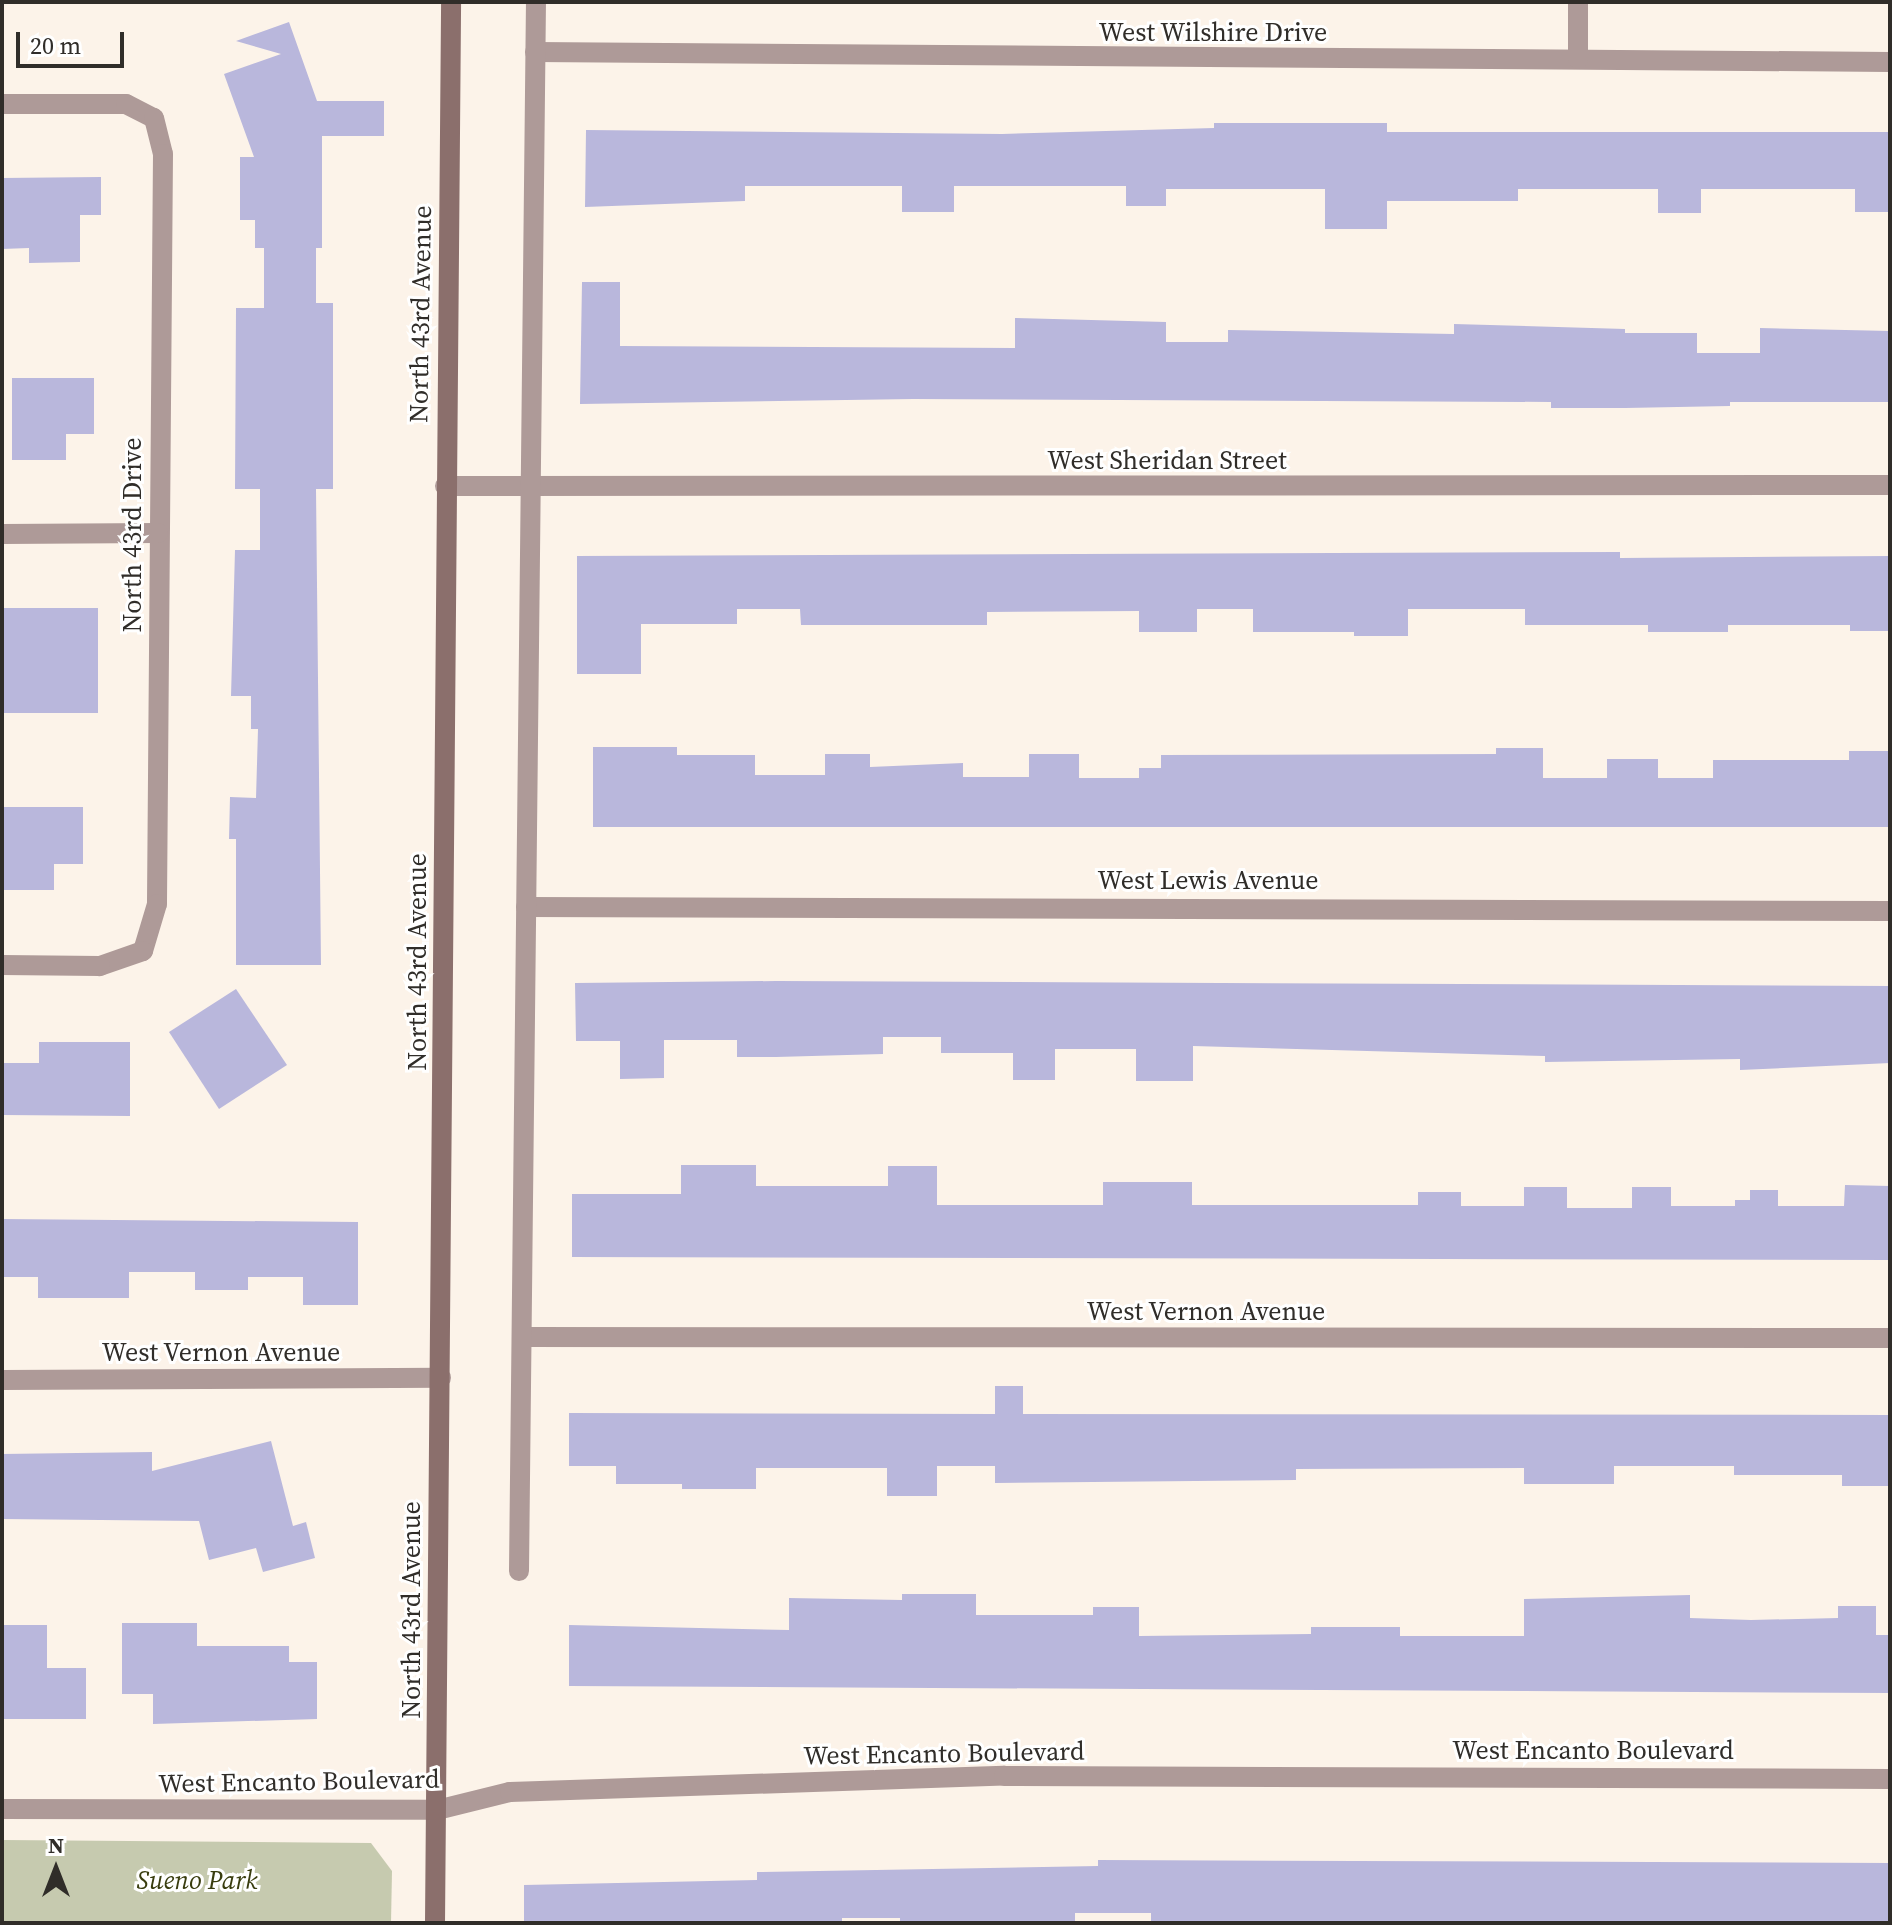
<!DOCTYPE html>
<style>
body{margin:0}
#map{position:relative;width:1892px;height:1925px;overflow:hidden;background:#fcf3e9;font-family:"Source Serif 4",serif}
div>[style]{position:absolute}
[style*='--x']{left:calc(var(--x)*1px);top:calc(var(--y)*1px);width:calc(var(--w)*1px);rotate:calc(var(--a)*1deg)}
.green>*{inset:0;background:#c6caaf}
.building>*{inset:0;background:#b9b7dc}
.minor>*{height:20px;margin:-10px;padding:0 10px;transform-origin:10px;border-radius:10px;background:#ae9a98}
.tertiary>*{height:20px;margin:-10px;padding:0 10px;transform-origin:10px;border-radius:10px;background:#ae9a98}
.secondary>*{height:20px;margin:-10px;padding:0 10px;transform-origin:10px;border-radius:10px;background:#8b6f6c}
span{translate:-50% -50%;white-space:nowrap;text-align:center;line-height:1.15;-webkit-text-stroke:6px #fff;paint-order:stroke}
.street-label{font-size:26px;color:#302d29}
.park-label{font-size:26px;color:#393d0f;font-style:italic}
.frame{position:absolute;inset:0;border:4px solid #302d29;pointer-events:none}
.north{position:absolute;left:16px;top:1829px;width:80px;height:80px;-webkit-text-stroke:6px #fff;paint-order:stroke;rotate:0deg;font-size:22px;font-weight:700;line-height:32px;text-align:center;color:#302d29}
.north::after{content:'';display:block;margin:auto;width:28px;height:36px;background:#302d29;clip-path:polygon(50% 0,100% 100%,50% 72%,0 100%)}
.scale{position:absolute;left:16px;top:32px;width:108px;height:36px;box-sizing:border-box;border:4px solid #302d29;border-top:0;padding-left:10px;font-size:24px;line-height:28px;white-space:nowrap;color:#302d29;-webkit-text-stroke:6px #fff;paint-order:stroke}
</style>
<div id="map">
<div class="green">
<div style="clip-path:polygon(2px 1840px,371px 1843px,392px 1871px,391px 1923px,2px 1923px)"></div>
</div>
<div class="building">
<div style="clip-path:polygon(289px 22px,317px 101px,384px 101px,384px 136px,322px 136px,322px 248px,316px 248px,316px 303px,333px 303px,333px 489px,316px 489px,321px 965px,236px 965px,236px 839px,229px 839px,230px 797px,256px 798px,258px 729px,251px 729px,251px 696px,231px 696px,235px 550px,260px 550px,260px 489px,235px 489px,236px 308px,264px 308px,264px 248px,255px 248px,255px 220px,240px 220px,240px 157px,254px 157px,224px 74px,281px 54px,236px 41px)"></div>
<div style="clip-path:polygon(1214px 123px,1387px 123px,1387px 132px,1890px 132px,1890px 212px,1855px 212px,1855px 189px,1701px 189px,1701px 213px,1658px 213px,1658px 189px,1518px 189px,1518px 201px,1387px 201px,1387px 229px,1325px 229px,1325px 189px,1166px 189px,1166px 206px,1126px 206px,1126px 186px,954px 186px,954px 212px,902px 212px,902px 186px,745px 186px,745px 201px,585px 207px,586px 130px,1002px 134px,1214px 128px)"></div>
<div style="clip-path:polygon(101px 177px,101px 215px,80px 215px,80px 262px,29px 263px,29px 248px,2px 249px,2px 178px)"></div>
<div style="clip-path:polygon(582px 282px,620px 282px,620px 346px,1015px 348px,1015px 318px,1166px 322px,1166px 342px,1228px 342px,1228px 330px,1454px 334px,1454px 324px,1625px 329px,1625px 333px,1697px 333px,1697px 353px,1760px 353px,1760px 328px,1890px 331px,1890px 402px,1730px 402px,1730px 406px,1625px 408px,1551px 408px,1551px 402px,913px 399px,580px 404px)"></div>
<div style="clip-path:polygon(12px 378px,94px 378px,94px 434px,66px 434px,66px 460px,12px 460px)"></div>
<div style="clip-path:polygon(1620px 552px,1620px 558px,1890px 556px,1890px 631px,1850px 631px,1850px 625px,1728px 625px,1728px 632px,1648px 632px,1648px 625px,1525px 625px,1525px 609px,1408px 609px,1408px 636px,1354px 636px,1354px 632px,1253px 632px,1253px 609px,1197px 609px,1197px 632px,1139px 632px,1139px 611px,987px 612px,987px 625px,801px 625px,800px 609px,737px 609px,737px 624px,641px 624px,641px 674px,577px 674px,577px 556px)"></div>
<div style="clip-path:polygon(2px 608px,98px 608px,98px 713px,2px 713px)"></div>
<div style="clip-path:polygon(593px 747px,677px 747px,677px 755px,755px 755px,755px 775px,825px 775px,825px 754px,870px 754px,870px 767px,963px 763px,963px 777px,1029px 777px,1029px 754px,1079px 754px,1079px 778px,1139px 778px,1139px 768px,1161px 768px,1161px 755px,1496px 754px,1496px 748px,1543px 748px,1543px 778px,1607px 778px,1607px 759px,1658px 759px,1658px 778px,1713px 778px,1713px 760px,1849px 760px,1849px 751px,1890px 751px,1890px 827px,593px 827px)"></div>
<div style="clip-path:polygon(2px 807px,83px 807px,83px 864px,54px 864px,54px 890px,2px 890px)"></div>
<div style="clip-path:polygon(776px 981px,1890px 986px,1890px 1063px,1740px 1070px,1740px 1059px,1545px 1062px,1545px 1056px,1193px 1046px,1193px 1081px,1136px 1081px,1136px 1049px,1055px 1049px,1055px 1080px,1013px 1080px,1013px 1053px,941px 1053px,941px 1037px,883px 1037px,883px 1054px,776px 1057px,737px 1057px,737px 1040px,664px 1040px,664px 1078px,620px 1079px,620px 1041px,576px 1041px,575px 983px)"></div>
<div style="clip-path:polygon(236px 989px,287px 1065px,219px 1109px,169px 1032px)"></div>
<div style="clip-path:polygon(39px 1042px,130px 1042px,130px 1116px,2px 1115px,2px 1063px,39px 1063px)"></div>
<div style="clip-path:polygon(681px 1165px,756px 1165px,756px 1186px,888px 1186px,888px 1166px,937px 1166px,937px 1205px,1103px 1205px,1103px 1182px,1192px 1182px,1192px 1205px,1418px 1205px,1418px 1192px,1461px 1192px,1461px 1206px,1524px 1206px,1524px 1187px,1567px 1187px,1567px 1208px,1632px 1208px,1632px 1187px,1671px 1187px,1671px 1206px,1735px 1206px,1735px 1200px,1750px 1200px,1750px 1190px,1778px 1190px,1778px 1206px,1844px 1206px,1845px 1185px,1890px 1186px,1890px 1260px,572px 1257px,572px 1194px,681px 1194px)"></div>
<div style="clip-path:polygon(2px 1219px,358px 1222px,358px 1305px,303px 1305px,303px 1277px,248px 1277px,248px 1290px,195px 1290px,195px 1272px,129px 1272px,129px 1298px,38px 1298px,38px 1277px,2px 1277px)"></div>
<div style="clip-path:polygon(995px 1386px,1023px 1386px,1023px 1414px,1890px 1415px,1890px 1486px,1842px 1486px,1842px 1475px,1734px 1475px,1734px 1466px,1614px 1466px,1614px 1484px,1524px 1484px,1524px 1468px,1296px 1469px,1296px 1480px,995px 1483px,995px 1466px,937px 1466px,937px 1496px,887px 1496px,887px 1468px,756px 1468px,756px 1489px,682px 1489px,682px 1484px,616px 1484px,616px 1466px,569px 1466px,569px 1413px,995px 1414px)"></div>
<div style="clip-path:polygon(271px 1441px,293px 1526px,306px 1522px,315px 1558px,263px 1572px,256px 1548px,209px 1560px,199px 1521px,2px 1519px,2px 1454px,152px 1452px,152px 1471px)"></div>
<div style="clip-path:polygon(902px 1594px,976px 1594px,976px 1615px,1093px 1615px,1093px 1607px,1139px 1607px,1139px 1636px,1311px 1634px,1311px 1627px,1400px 1627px,1400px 1636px,1524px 1636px,1524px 1599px,1690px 1595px,1690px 1618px,1751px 1620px,1838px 1618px,1838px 1606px,1876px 1606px,1876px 1635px,1890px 1635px,1890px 1693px,569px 1686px,569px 1625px,789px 1630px,789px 1598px,902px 1600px)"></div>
<div style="clip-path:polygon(122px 1623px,197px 1623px,197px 1646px,289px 1646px,289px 1662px,317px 1662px,317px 1719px,153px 1724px,153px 1694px,122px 1694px)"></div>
<div style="clip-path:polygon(2px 1625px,47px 1625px,47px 1668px,86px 1668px,86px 1719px,2px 1719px)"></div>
<div style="clip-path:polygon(1098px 1860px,1890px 1863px,1890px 1923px,1151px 1923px,1151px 1913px,1075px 1913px,1075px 1923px,900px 1923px,900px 1918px,842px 1918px,842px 1923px,524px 1923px,524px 1885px,757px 1880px,757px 1872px,1098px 1866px)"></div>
</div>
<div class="minor">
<div style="--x:535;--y:52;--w:1355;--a:0.42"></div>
<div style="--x:1578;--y:59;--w:57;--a:-90"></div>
<div style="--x:2;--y:104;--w:124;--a:0"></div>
<div style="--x:126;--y:104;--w:31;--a:27"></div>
<div style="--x:154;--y:118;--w:37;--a:76"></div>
<div style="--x:163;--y:154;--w:750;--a:90.46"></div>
<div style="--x:157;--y:904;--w:49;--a:106.6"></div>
<div style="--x:143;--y:951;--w:46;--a:160.8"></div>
<div style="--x:100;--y:966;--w:98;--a:-179.4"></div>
<div style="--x:445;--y:486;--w:1445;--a:-0.04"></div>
<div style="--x:2;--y:534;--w:156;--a:-0.4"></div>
<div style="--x:526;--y:907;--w:1364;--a:0.17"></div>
<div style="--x:522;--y:1337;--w:1368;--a:0.04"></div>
<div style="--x:2;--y:1380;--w:439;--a:-0.3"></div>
<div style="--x:519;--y:1571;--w:1569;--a:-89.38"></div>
</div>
<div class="tertiary">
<div style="--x:2;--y:1809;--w:435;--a:0.1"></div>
<div style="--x:437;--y:1810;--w:75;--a:-13.9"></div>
<div style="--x:510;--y:1792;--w:494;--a:-1.9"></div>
<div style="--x:1004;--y:1776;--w:886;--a:0.19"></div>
</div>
<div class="secondary">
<div style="--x:435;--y:1923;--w:1921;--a:-89.52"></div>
</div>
<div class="street-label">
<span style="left:1213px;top:33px">West Wilshire Drive</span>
<span style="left:421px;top:314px;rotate:-89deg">North 43rd Avenue</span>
<span style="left:1167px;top:461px">West Sheridan Street</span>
<span style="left:133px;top:535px;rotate:-90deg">North 43rd Drive</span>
<span style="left:1208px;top:881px">West Lewis Avenue</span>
<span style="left:418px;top:962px;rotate:-90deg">North 43rd Avenue</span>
<span style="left:1206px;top:1312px">West Vernon Avenue</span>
<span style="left:221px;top:1353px">West Vernon Avenue</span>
<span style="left:412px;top:1610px;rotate:-90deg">North 43rd Avenue</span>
<span style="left:1593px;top:1751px">West Encanto Boulevard</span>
<span style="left:944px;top:1754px;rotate:-1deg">West Encanto Boulevard</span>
<span style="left:299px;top:1782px;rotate:-1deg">West Encanto Boulevard</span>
</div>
<div class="park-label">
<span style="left:197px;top:1881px">Sueno Park</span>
</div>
<div class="frame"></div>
<div class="north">N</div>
<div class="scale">20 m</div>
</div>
